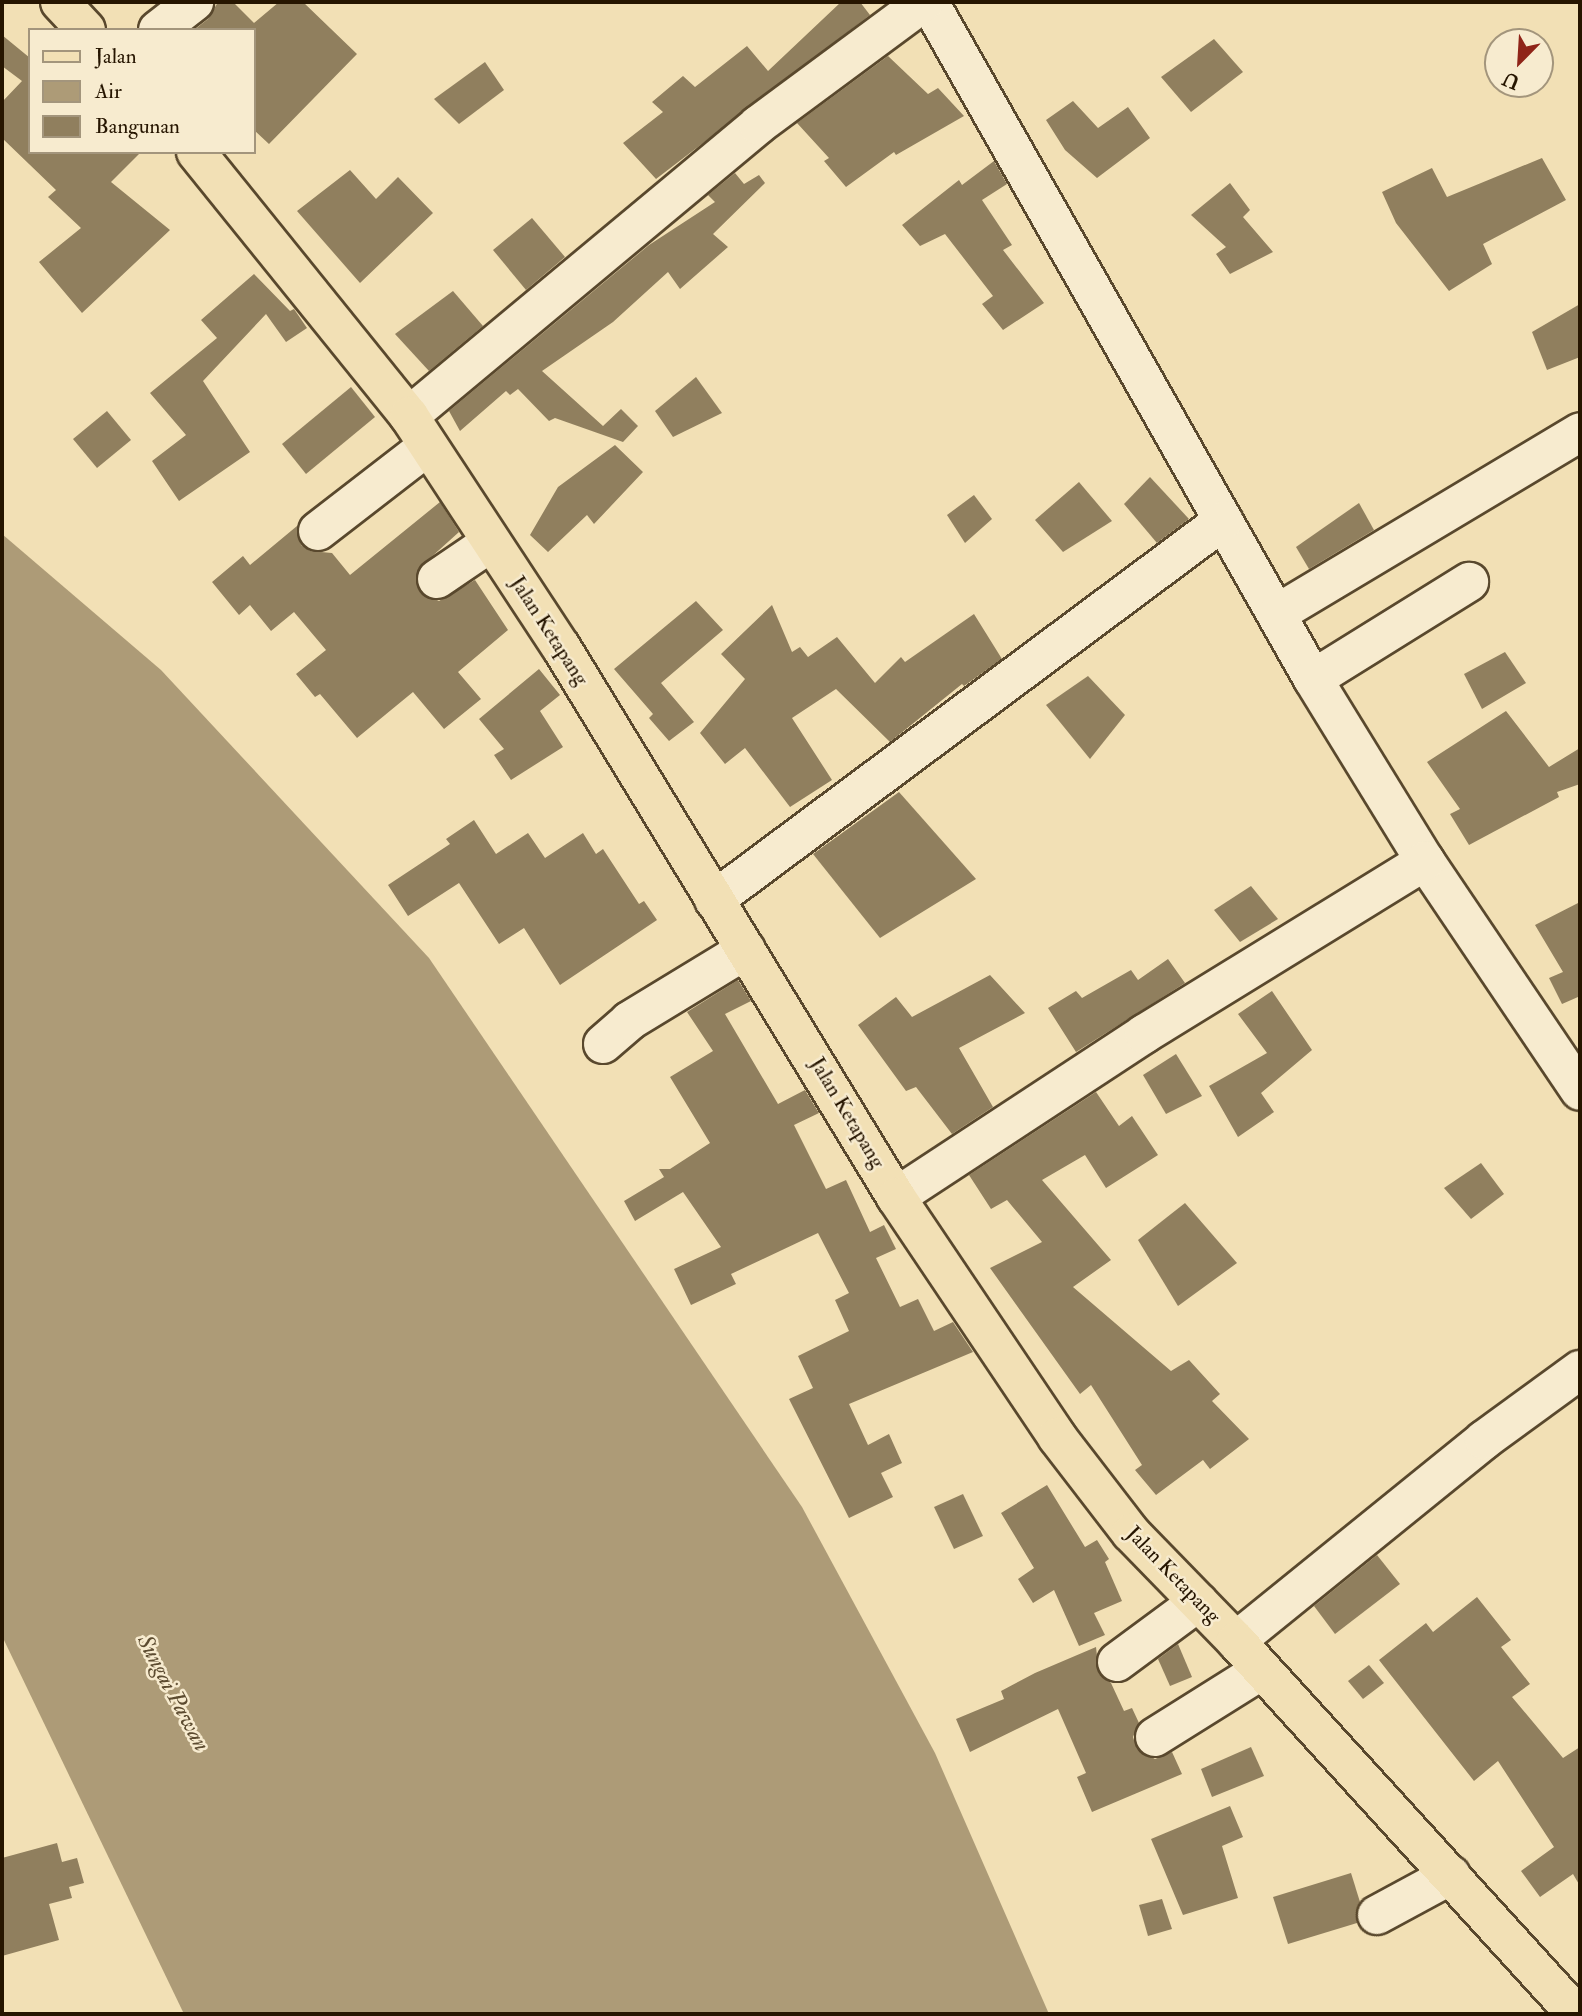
<!DOCTYPE html>
<style>
body{margin:0}
#map{position:relative;width:1582px;height:2016px;overflow:hidden;background:#f2e0b5;font-family:"IM FELL Double Pica",serif}
div>[style]{position:absolute}
[style*='--x']{left:calc(var(--x)*1px);top:calc(var(--y)*1px);width:calc(var(--w)*1px);rotate:calc(var(--a)*1deg)}
.water>*{inset:0;background:#ad9b77}
.building>*{inset:0;background:#907f5e}
.roads{filter:drop-shadow(2px 0 #59482d) drop-shadow(-2px 0 #59482d) drop-shadow(0 2px #59482d) drop-shadow(0 -2px #59482d)}
.minor>*{height:38px;margin:-19px;padding:0 19px;transform-origin:19px;border-radius:19px;background:#f7ebcf}
.major>*{height:38px;margin:-19px;padding:0 19px;transform-origin:19px;border-radius:19px;background:#f2e0b5}
span{translate:-50% -50%;white-space:nowrap;text-align:center;line-height:1.15;-webkit-text-stroke:5px #f7ebcf;paint-order:stroke}
.street-label{font-size:21px;color:#261500}
.water-label{font-size:23px;color:#5c4b30;font-style:italic}
.frame{position:absolute;inset:0;border:4px solid #261500;pointer-events:none}
.legend{position:absolute;left:28px;top:28px;width:228px;height:126px;box-sizing:border-box;background:#f7ebcf;border:2px solid #a3957c;margin:0;padding:9px 12px;list-style:none;font-size:21px;color:#261500}
.legend li{display:flex;align-items:center;gap:14px;height:35px}
.legend b{width:35px;border:2px solid #a3957c}
.north{position:absolute;left:1484px;top:28px;width:70px;height:70px;box-sizing:border-box;background:#f7ebcf;border:2px solid #a3957c;border-radius:50%;rotate:204deg;font-size:19px;font-weight:700;line-height:28px;text-align:center;color:#261500}
.north::after{content:'';display:block;margin:auto;width:24px;height:32px;background:#8f2418;clip-path:polygon(50% 0,100% 100%,50% 72%,0 100%)}
</style>
<div id="map">
<div class="water">
<div style="clip-path:polygon(2px 534px,161px 670px,429px 958px,802px 1507px,935px 1753px,1049px 2014px,184px 2014px,2px 1636px)"></div>
</div>
<div class="building">
<div style="clip-path:polygon(218px 2px,233px 2px,254px 23px,279px 2px,303px 2px,357px 54px,269px 144px,254px 130px,254px 30px,194px 30px,208px 19px)"></div>
<div style="clip-path:polygon(841px 2px,860px 2px,870px 15px,656px 179px,623px 143px,663px 112px,652px 102px,683px 76px,695px 87px,747px 46px,768px 71px)"></div>
<div style="clip-path:polygon(2px 35px,30px 58px,30px 152px,141px 152px,111px 182px,170px 230px,82px 313px,39px 262px,81px 228px,48px 197px,56px 190px,2px 138px,2px 102px,22px 81px,2px 66px)"></div>
<div style="clip-path:polygon(1214px 39px,1243px 72px,1191px 112px,1161px 77px)"></div>
<div style="clip-path:polygon(888px 56px,928px 94px,938px 88px,964px 116px,896px 155px,894px 152px,846px 187px,824px 161px,829px 158px,797px 123px)"></div>
<div style="clip-path:polygon(485px 62px,504px 90px,459px 124px,434px 99px)"></div>
<div style="clip-path:polygon(1073px 101px,1098px 128px,1128px 107px,1150px 138px,1097px 178px,1065px 150px,1046px 120px)"></div>
<div style="clip-path:polygon(1542px 158px,1566px 200px,1483px 244px,1492px 264px,1449px 291px,1396px 223px,1382px 192px,1432px 168px,1447px 197px)"></div>
<div style="clip-path:polygon(994px 161px,1007px 184px,982px 200px,1012px 245px,1003px 250px,1044px 303px,1003px 330px,982px 304px,993px 296px,945px 234px,920px 246px,902px 225px,959px 180px,962px 185px)"></div>
<div style="clip-path:polygon(350px 170px,376px 199px,398px 177px,433px 213px,360px 283px,297px 211px)"></div>
<div style="clip-path:polygon(735px 173px,744px 184px,759px 175px,765px 183px,713px 234px,728px 247px,680px 289px,668px 272px,613px 322px,542px 371px,603px 426px,621px 409px,638px 426px,623px 442px,555px 418px,549px 421px,518px 389px,510px 395px,506px 391px,460px 431px,449px 411px,649px 245px,715px 202px,708px 195px)"></div>
<div style="clip-path:polygon(1230px 183px,1250px 210px,1243px 217px,1273px 252px,1230px 274px,1216px 254px,1226px 247px,1191px 215px)"></div>
<div style="clip-path:polygon(532px 218px,565px 257px,526px 290px,493px 250px)"></div>
<div style="clip-path:polygon(254px 274px,290px 311px,294px 309px,307px 328px,286px 342px,266px 314px,203px 381px,250px 452px,179px 501px,152px 461px,186px 435px,150px 393px,217px 338px,201px 320px)"></div>
<div style="clip-path:polygon(453px 291px,483px 326px,429px 371px,395px 334px)"></div>
<div style="clip-path:polygon(1580px 304px,1580px 357px,1547px 370px,1532px 332px)"></div>
<div style="clip-path:polygon(696px 377px,722px 413px,673px 437px,655px 411px)"></div>
<div style="clip-path:polygon(351px 387px,375px 417px,306px 474px,282px 444px)"></div>
<div style="clip-path:polygon(107px 411px,131px 440px,97px 468px,73px 439px)"></div>
<div style="clip-path:polygon(615px 445px,643px 472px,594px 524px,587px 515px,548px 552px,530px 535px,558px 487px)"></div>
<div style="clip-path:polygon(1150px 477px,1189px 519px,1157px 543px,1124px 504px)"></div>
<div style="clip-path:polygon(1079px 482px,1112px 521px,1063px 552px,1035px 520px)"></div>
<div style="clip-path:polygon(974px 495px,992px 519px,965px 543px,947px 515px)"></div>
<div style="clip-path:polygon(440px 502px,459px 532px,418px 569px,419px 591px,439px 601px,475px 580px,508px 630px,458px 672px,481px 699px,444px 729px,413px 692px,357px 738px,320px 694px,315px 697px,296px 674px,326px 650px,294px 612px,271px 631px,250px 605px,239px 615px,212px 582px,243px 556px,250px 565px,297px 526px,301px 545px,310px 551px,332px 553px,350px 575px)"></div>
<div style="clip-path:polygon(1359px 503px,1374px 530px,1309px 569px,1296px 547px)"></div>
<div style="clip-path:polygon(696px 601px,723px 630px,661px 683px,694px 722px,669px 741px,649px 718px,653px 714px,614px 669px)"></div>
<div style="clip-path:polygon(772px 605px,792px 652px,800px 647px,808px 657px,837px 637px,875px 683px,901px 657px,905px 662px,974px 614px,1002px 659px,964px 686px,962px 684px,890px 742px,836px 689px,792px 718px,832px 780px,790px 807px,745px 748px,725px 764px,700px 733px,745px 679px,721px 654px)"></div>
<div style="clip-path:polygon(1505px 652px,1526px 683px,1482px 709px,1464px 674px)"></div>
<div style="clip-path:polygon(539px 669px,560px 695px,540px 711px,563px 747px,511px 780px,494px 755px,504px 749px,479px 719px)"></div>
<div style="clip-path:polygon(1088px 676px,1125px 715px,1090px 759px,1046px 705px)"></div>
<div style="clip-path:polygon(1506px 711px,1549px 767px,1580px 748px,1580px 784px,1557px 792px,1559px 797px,1469px 845px,1450px 814px,1460px 809px,1427px 762px)"></div>
<div style="clip-path:polygon(899px 792px,976px 879px,880px 938px,813px 854px)"></div>
<div style="clip-path:polygon(474px 820px,496px 854px,528px 833px,545px 858px,583px 833px,596px 854px,603px 849px,639px 904px,644px 901px,657px 920px,560px 985px,524px 928px,499px 944px,459px 883px,408px 916px,388px 885px,450px 844px,446px 839px)"></div>
<div style="clip-path:polygon(1251px 886px,1278px 919px,1240px 942px,1214px 910px)"></div>
<div style="clip-path:polygon(1580px 902px,1580px 1001px,1578px 997px,1562px 1004px,1549px 978px,1563px 972px,1535px 925px)"></div>
<div style="clip-path:polygon(1168px 959px,1185px 983px,1076px 1052px,1048px 1008px,1076px 991px,1082px 998px,1131px 970px,1138px 980px)"></div>
<div style="clip-path:polygon(990px 975px,1025px 1013px,959px 1048px,993px 1107px,952px 1134px,916px 1087px,906px 1091px,858px 1025px,896px 997px,912px 1017px)"></div>
<div style="clip-path:polygon(738px 980px,751px 1001px,725px 1014px,778px 1104px,805px 1090px,819px 1113px,794px 1125px,826px 1189px,846px 1180px,870px 1232px,884px 1225px,896px 1249px,876px 1258px,900px 1307px,918px 1299px,934px 1331px,953px 1322px,973px 1352px,849px 1404px,868px 1445px,889px 1434px,902px 1463px,881px 1473px,893px 1497px,849px 1518px,789px 1399px,813px 1388px,798px 1356px,849px 1331px,835px 1300px,849px 1293px,818px 1233px,731px 1274px,736px 1284px,691px 1305px,674px 1269px,721px 1247px,683px 1192px,635px 1221px,624px 1201px,664px 1177px,659px 1169px,670px 1169px,710px 1143px,670px 1077px,713px 1051px,687px 1012px)"></div>
<div style="clip-path:polygon(1272px 991px,1312px 1050px,1261px 1093px,1274px 1112px,1238px 1137px,1209px 1086px,1267px 1053px,1238px 1014px)"></div>
<div style="clip-path:polygon(1176px 1054px,1202px 1096px,1166px 1114px,1143px 1075px)"></div>
<div style="clip-path:polygon(1096px 1092px,1119px 1126px,1132px 1116px,1158px 1155px,1106px 1188px,1085px 1155px,1042px 1180px,1111px 1260px,1073px 1287px,1171px 1371px,1189px 1360px,1220px 1394px,1212px 1401px,1249px 1439px,1210px 1469px,1203px 1460px,1156px 1495px,1135px 1470px,1142px 1465px,1091px 1385px,1080px 1394px,990px 1268px,1042px 1242px,1007px 1200px,991px 1209px,969px 1175px)"></div>
<div style="clip-path:polygon(1481px 1163px,1504px 1194px,1471px 1219px,1444px 1188px)"></div>
<div style="clip-path:polygon(1185px 1203px,1237px 1263px,1178px 1306px,1138px 1240px)"></div>
<div style="clip-path:polygon(1047px 1485px,1085px 1547px,1097px 1540px,1109px 1559px,1105px 1562px,1122px 1601px,1094px 1613px,1105px 1635px,1079px 1646px,1054px 1590px,1033px 1603px,1018px 1579px,1034px 1568px,1001px 1513px)"></div>
<div style="clip-path:polygon(963px 1494px,983px 1536px,954px 1549px,934px 1507px)"></div>
<div style="clip-path:polygon(1377px 1555px,1400px 1584px,1335px 1634px,1314px 1606px)"></div>
<div style="clip-path:polygon(1477px 1597px,1511px 1640px,1501px 1647px,1530px 1684px,1512px 1697px,1563px 1758px,1580px 1747px,1580px 1886px,1573px 1874px,1540px 1897px,1521px 1871px,1554px 1847px,1498px 1761px,1474px 1781px,1379px 1660px,1426px 1623px,1433px 1632px)"></div>
<div style="clip-path:polygon(1178px 1644px,1192px 1677px,1170px 1686px,1158px 1659px)"></div>
<div style="clip-path:polygon(1096px 1647px,1099px 1674px,1111px 1683px,1124px 1711px,1132px 1708px,1139px 1723px,1133px 1737px,1137px 1749px,1155px 1759px,1172px 1752px,1182px 1774px,1092px 1812px,1077px 1777px,1086px 1773px,1058px 1709px,970px 1752px,956px 1719px,1004px 1699px,1001px 1691px,1035px 1673px)"></div>
<div style="clip-path:polygon(1369px 1665px,1384px 1683px,1363px 1699px,1348px 1681px)"></div>
<div style="clip-path:polygon(1251px 1747px,1264px 1776px,1212px 1797px,1201px 1769px)"></div>
<div style="clip-path:polygon(1230px 1806px,1243px 1837px,1222px 1846px,1238px 1898px,1183px 1915px,1151px 1839px)"></div>
<div style="clip-path:polygon(57px 1843px,62px 1862px,77px 1858px,84px 1883px,69px 1887px,72px 1898px,49px 1904px,59px 1940px,2px 1956px,2px 1858px)"></div>
<div style="clip-path:polygon(1351px 1873px,1360px 1902px,1357px 1923px,1288px 1944px,1273px 1897px)"></div>
<div style="clip-path:polygon(1162px 1899px,1172px 1929px,1148px 1936px,1139px 1905px)"></div>
</div>
<div class="roads">
<div class="minor">
<div style="--x:929;--y:2;--w:778;--a:60.44"></div>
<div style="--x:1313;--y:679;--w:214;--a:58.4"></div>
<div style="--x:1425;--y:861;--w:277;--a:56"></div>
<div style="--x:158;--y:30;--w:46;--a:-37.9"></div>
<div style="--x:409;--y:416;--w:454;--a:-39.8"></div>
<div style="--x:758;--y:125;--w:207;--a:-36.5"></div>
<div style="--x:318;--y:531;--w:139;--a:-37.7"></div>
<div style="--x:437;--y:579;--w:64;--a:-34.2"></div>
<div style="--x:1278;--y:613;--w:352;--a:-30.9"></div>
<div style="--x:1313;--y:679;--w:184;--a:-31.9"></div>
<div style="--x:714;--y:900;--w:635;--a:-36.67"></div>
<div style="--x:603;--y:1044;--w:35;--a:-41"></div>
<div style="--x:629;--y:1021;--w:137;--a:-31.3"></div>
<div style="--x:896;--y:1197;--w:297;--a:-33.3"></div>
<div style="--x:1144;--y:1034;--w:330;--a:-31.6"></div>
<div style="--x:1236;--y:1641;--w:319;--a:-39"></div>
<div style="--x:1484;--y:1440;--w:119;--a:-36.1"></div>
<div style="--x:1117;--y:1662;--w:101;--a:-36.5"></div>
<div style="--x:1155;--y:1737;--w:126;--a:-32.1"></div>
<div style="--x:1377;--y:1915;--w:84;--a:-28.4"></div>
</div>
<div class="major">
<div style="--x:60;--y:2;--w:38;--a:47"></div>
<div style="--x:196;--y:152;--w:339;--a:51.1"></div>
<div style="--x:409;--y:416;--w:277;--a:56.7"></div>
<div style="--x:561;--y:647;--w:644;--a:58.65"></div>
<div style="--x:896;--y:1197;--w:289;--a:56.1"></div>
<div style="--x:1057;--y:1437;--w:121;--a:52.4"></div>
<div style="--x:1131;--y:1533;--w:151;--a:45.8"></div>
<div style="--x:1236;--y:1641;--w:505;--a:47.65"></div>
</div>
</div>
<div class="street-label">
<span style="left:549px;top:631px;rotate:57deg">Jalan Ketapang</span>
<span style="left:847px;top:1113px;rotate:59deg">Jalan Ketapang</span>
<span style="left:1173px;top:1575px;rotate:46deg">Jalan Ketapang</span>
</div>
<div class="water-label">
<span style="left:173px;top:1693px;rotate:62deg">Sungai Pawan</span>
</div>
<div class="frame"></div>
<ul class="legend">
<li><b style="height:9px;background:#f2e0b5"></b>Jalan</li>
<li><b style="height:19px;background:#ad9b77"></b>Air</li>
<li><b style="height:19px;background:#907f5e"></b>Bangunan</li>
</ul>
<div class="north">U</div>
</div>
